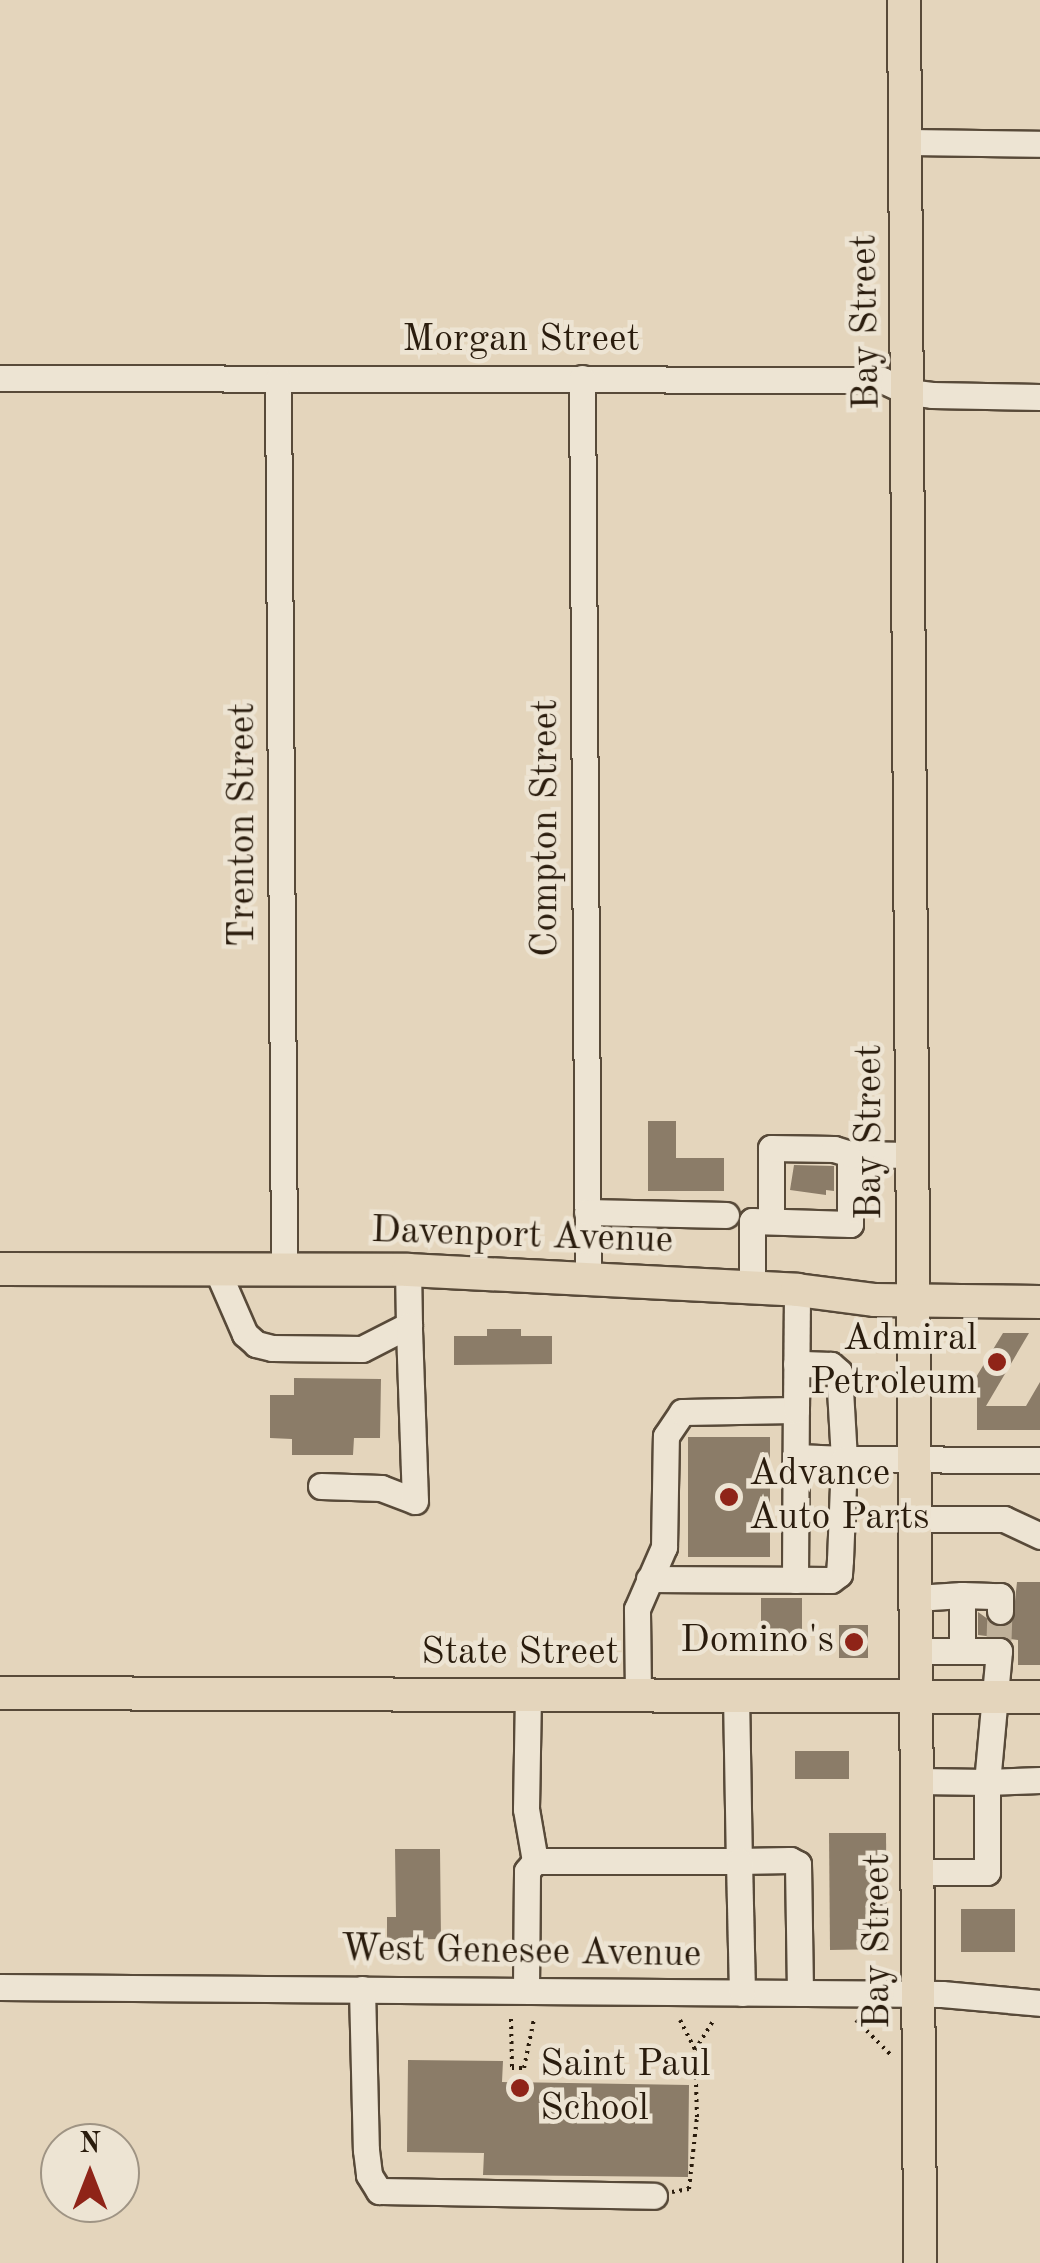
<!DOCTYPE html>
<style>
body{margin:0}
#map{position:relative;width:1040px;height:2263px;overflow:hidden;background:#e4d5bc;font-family:"Old Standard TT",serif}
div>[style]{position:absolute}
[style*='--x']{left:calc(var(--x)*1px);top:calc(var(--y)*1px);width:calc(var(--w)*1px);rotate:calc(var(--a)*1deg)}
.building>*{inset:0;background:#8b7c68}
.minor-tunnel>*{height:25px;margin-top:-12.5px;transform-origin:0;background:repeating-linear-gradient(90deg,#bfb099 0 25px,transparent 0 37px)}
.path>*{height:4px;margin-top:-2px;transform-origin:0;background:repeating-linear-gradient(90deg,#2a1c0d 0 2.5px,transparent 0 7.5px)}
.roads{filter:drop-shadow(2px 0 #584a39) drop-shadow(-2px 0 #584a39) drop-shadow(0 2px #584a39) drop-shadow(0 -2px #584a39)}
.minor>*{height:25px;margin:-12.5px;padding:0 12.5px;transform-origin:12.5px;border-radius:12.5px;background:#ede4d3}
.major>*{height:32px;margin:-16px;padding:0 16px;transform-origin:16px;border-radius:16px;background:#e4d5bc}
.dots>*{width:28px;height:28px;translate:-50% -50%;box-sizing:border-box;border:5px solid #ede4d3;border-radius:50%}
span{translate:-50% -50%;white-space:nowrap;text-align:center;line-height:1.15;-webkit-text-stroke:9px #ede4d3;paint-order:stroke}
.street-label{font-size:38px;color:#2a1c0d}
.poi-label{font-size:38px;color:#2a1c0d}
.right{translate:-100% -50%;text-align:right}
.left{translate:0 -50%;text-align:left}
.north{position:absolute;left:40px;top:2123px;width:100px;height:100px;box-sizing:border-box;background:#ede4d3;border:2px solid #9f9484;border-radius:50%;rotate:0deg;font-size:28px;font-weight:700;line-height:40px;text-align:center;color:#2a1c0d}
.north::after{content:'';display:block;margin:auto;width:35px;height:45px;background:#8f2418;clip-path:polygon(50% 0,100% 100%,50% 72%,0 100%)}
</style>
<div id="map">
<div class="building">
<div style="clip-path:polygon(648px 1121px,676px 1121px,676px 1158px,724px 1158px,724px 1191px,648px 1191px)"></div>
<div style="clip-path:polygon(794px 1165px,834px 1166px,834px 1191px,826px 1190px,826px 1195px,790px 1190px)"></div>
<div style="clip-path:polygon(487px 1329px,521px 1329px,521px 1336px,552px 1336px,552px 1364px,454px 1365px,454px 1336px,487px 1336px)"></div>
<div style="clip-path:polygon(1003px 1333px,1029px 1333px,986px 1406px,1026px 1406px,1040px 1382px,1040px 1430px,977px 1430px,977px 1394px,970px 1387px)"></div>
<div style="clip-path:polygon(294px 1378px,381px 1379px,380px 1438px,354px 1438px,353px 1455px,292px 1455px,292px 1439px,270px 1438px,270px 1395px,294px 1395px)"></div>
<div style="clip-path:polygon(688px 1437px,770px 1437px,770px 1557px,688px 1557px)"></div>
<div style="clip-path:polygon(1017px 1582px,1040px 1582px,1040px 1665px,1018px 1665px,1018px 1640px,978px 1635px,978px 1612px,999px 1627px,1013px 1620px)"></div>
<div style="clip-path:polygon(761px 1598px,802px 1598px,802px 1643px,761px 1643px)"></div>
<div style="clip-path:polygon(839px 1625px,868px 1625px,868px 1658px,839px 1658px)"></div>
<div style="clip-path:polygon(795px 1751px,849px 1751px,849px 1779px,795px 1779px)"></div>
<div style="clip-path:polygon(829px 1833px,886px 1833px,887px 1949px,830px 1950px)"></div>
<div style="clip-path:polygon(395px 1849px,440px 1849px,441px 1939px,387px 1940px,387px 1917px,396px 1917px)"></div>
<div style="clip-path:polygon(961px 1909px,1015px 1909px,1015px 1952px,961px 1952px)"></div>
<div style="clip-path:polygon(408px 2060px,503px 2061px,502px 2082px,689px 2085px,688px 2177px,483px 2175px,484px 2153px,407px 2152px)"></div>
</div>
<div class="minor-tunnel">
<div style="--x:999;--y:1640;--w:29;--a:-88"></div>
</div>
<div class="path">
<div style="--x:511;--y:2019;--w:49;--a:88.8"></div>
<div style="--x:512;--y:2068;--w:12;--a:0"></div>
<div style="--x:524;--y:2068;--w:50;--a:-78.5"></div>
<div style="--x:680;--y:2020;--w:34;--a:63"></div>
<div style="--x:695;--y:2050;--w:36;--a:-58"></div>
<div style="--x:856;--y:2020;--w:51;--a:45"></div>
<div style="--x:672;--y:2192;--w:17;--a:-10"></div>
<div style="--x:689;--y:2189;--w:72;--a:-83.7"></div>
<div style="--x:697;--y:2117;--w:67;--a:-91.7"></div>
</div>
<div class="roads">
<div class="minor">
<div style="--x:905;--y:142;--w:135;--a:0.8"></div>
<div style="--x:0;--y:378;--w:882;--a:0.13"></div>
<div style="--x:882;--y:380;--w:29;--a:25"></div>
<div style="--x:908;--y:392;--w:24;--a:7"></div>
<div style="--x:932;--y:395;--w:108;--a:1.1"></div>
<div style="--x:582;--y:378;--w:900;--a:89.62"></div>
<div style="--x:278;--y:379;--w:891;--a:89.61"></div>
<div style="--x:587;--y:1212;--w:139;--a:1.2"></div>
<div style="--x:771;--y:1221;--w:73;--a:-90"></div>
<div style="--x:771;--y:1148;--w:63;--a:0.9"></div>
<div style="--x:834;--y:1149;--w:17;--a:17"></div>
<div style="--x:217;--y:1270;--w:70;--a:66.4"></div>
<div style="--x:245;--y:1334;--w:15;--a:42"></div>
<div style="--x:256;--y:1344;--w:16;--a:14"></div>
<div style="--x:272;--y:1348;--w:90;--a:0.6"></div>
<div style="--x:362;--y:1349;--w:53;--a:-27.1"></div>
<div style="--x:409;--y:1325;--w:55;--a:-91"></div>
<div style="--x:752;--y:1288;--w:67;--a:-90"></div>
<div style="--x:752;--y:1221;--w:98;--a:1.8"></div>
<div style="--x:850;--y:1224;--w:70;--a:-90"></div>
<div style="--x:850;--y:1154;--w:61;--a:0.9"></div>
<div style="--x:796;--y:1457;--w:48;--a:2.4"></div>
<div style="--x:844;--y:1459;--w:87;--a:-93.3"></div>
<div style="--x:839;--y:1372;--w:11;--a:-139"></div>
<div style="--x:831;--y:1365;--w:35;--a:-178"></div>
<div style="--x:321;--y:1486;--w:60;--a:1.9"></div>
<div style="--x:381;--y:1488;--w:36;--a:21"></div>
<div style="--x:415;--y:1501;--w:176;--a:-92"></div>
<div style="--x:914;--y:1519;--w:90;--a:0"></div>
<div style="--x:1004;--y:1519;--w:40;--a:25"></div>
<div style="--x:649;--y:1579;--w:182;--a:0.3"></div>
<div style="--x:831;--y:1580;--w:10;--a:-37"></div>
<div style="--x:839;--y:1574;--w:14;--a:-86"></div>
<div style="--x:840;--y:1560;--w:101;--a:-87.7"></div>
<div style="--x:844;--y:1459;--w:196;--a:0.3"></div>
<div style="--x:795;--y:1580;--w:170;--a:-89.7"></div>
<div style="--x:962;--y:1595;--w:38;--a:2"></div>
<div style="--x:1000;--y:1596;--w:15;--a:90"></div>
<div style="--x:916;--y:1598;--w:46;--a:-3.7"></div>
<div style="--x:962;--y:1595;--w:56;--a:90"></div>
<div style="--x:918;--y:1651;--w:81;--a:0"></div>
<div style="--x:999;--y:1651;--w:132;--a:95.2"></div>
<div style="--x:987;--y:1782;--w:68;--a:-179.2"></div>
<div style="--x:528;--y:1694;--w:115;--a:91"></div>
<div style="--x:526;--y:1809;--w:53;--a:80.2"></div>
<div style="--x:638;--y:1694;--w:85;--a:-90.7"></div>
<div style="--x:637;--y:1609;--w:68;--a:-66.5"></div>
<div style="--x:664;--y:1547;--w:111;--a:-89"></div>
<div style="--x:666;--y:1436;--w:29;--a:-56"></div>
<div style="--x:682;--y:1412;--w:114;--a:-1"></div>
<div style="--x:796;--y:1410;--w:120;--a:-89.5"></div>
<div style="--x:736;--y:1694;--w:167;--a:89"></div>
<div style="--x:739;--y:1861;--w:51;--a:-1.1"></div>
<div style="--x:790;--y:1860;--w:9;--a:27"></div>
<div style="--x:798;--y:1864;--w:129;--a:89.1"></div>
<div style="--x:919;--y:1872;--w:68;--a:0"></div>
<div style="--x:987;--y:1872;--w:90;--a:-90"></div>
<div style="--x:987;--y:1782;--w:53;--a:-2.2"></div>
<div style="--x:0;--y:1987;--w:942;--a:0.43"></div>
<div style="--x:942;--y:1994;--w:98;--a:5.2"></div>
<div style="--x:526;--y:1988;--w:117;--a:-89.5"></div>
<div style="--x:527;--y:1871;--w:13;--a:-51"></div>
<div style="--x:535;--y:1861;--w:204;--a:0"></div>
<div style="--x:739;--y:1861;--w:132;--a:88.7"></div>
<div style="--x:362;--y:1989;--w:161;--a:88.6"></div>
<div style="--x:366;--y:2150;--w:25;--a:83"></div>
<div style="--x:369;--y:2175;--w:19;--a:58"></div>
<div style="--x:379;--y:2191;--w:275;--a:1"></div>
</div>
<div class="major">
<div style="--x:904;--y:0;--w:2263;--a:89.59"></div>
<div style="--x:0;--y:1269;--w:408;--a:0.1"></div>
<div style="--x:408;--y:1270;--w:390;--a:2.9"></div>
<div style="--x:797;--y:1290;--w:79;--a:7.3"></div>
<div style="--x:875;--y:1300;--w:165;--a:0.7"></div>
<div style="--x:0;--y:1693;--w:1040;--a:0.22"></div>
</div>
</div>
<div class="dots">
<div style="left:997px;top:1362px;background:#8f2418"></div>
<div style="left:729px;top:1497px;background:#8f2418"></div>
<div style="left:854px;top:1642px;background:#8f2418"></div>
<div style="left:520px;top:2088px;background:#8f2418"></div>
</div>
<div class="street-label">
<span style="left:867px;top:322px;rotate:-91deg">Bay Street</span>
<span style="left:521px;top:341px">Morgan Street</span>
<span style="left:244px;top:825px;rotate:-90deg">Trenton Street</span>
<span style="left:547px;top:828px;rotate:-90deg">Compton Street</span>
<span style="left:871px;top:1132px;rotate:-90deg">Bay Street</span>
<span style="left:522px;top:1237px;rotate:2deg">Davenport Avenue</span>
<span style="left:520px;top:1654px">State Street</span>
<span style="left:879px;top:1941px;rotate:-90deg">Bay Street</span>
<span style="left:521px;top:1953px;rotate:1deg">West Genesee Avenue</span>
</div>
<div class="poi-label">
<span class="right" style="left:977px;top:1362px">Admiral<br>Petroleum</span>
<span class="left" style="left:749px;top:1497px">Advance<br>Auto Parts</span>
<span class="right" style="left:834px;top:1642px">Domino's</span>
<span class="left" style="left:540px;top:2088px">Saint Paul<br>School</span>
</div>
<div class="north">N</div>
</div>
